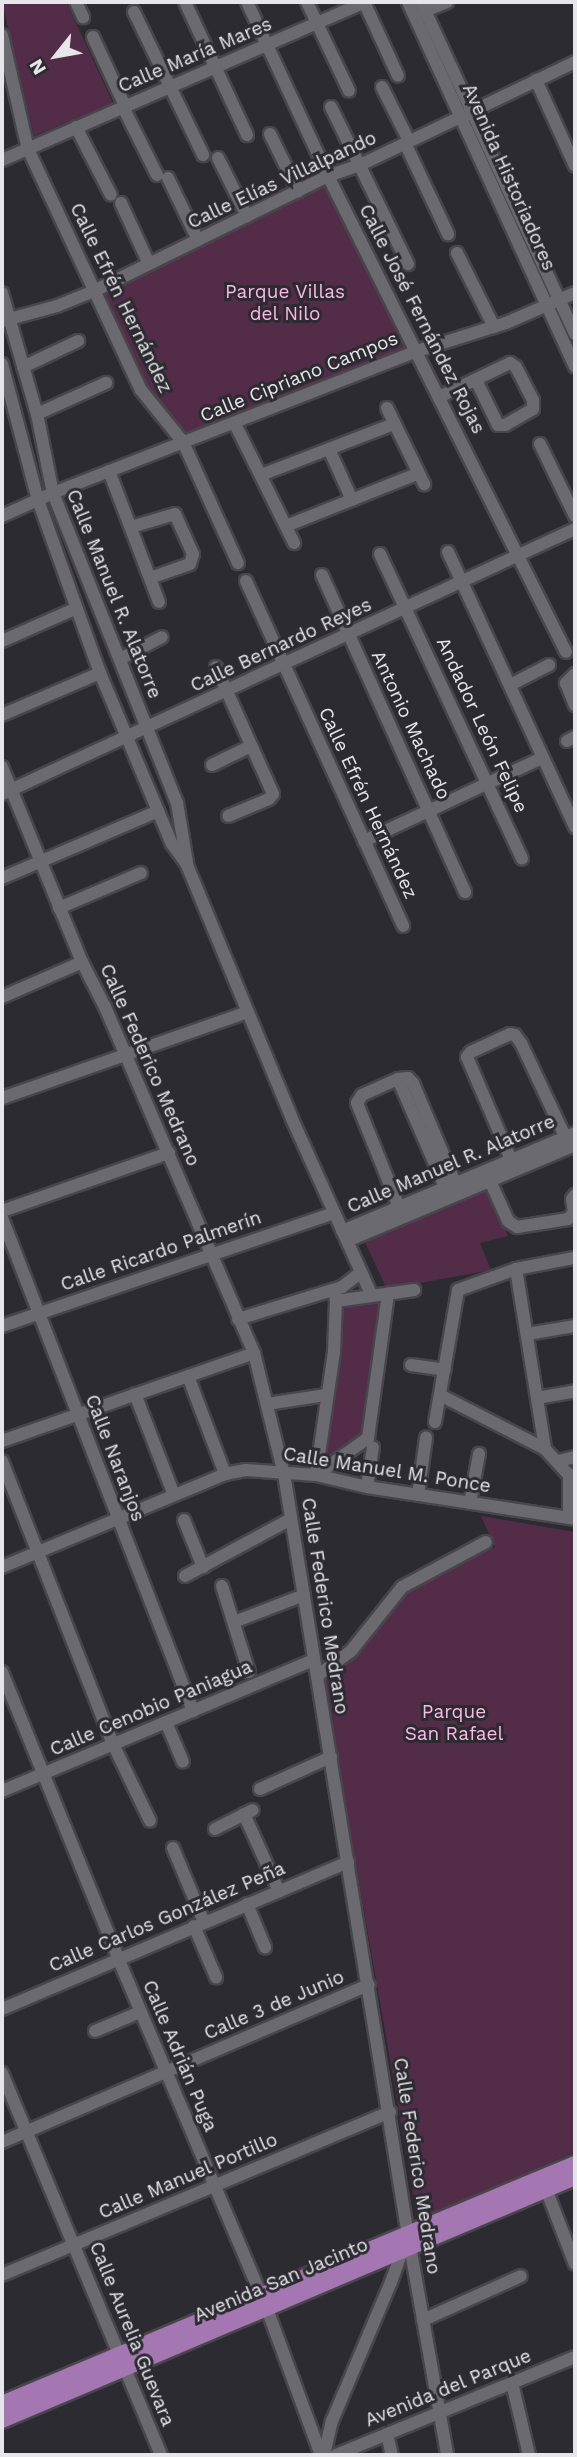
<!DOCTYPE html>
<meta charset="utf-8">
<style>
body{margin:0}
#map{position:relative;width:577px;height:2457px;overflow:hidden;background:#2d2b32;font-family:"Work Sans",sans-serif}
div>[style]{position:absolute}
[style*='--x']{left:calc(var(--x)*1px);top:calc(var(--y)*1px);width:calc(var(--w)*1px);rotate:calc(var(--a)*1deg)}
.green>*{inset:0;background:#532d48}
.roads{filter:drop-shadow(2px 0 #48464c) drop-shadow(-2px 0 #48464c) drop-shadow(0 2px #48464c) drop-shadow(0 -2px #48464c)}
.minor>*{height:12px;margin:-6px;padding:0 6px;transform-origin:6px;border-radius:6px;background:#6c6a71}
.major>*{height:16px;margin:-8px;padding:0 8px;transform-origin:8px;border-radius:8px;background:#a577b2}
span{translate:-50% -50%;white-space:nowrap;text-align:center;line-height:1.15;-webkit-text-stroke:6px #2d2b32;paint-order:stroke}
.street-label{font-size:19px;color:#e6e5e9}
.park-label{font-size:19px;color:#feb7e6}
.frame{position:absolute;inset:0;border:4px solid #e6e5e9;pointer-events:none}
.north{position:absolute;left:21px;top:21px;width:70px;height:70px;-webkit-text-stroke:5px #2d2b32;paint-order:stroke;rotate:239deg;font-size:19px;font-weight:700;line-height:28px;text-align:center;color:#e6e5e9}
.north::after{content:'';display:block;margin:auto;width:24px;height:32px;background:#e6e5e9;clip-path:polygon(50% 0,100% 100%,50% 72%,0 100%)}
</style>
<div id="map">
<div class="green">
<div style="clip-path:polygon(2px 2px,66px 2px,113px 103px,34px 136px)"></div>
<div style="clip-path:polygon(327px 184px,412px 349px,184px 439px,147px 398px,96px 291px)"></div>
<div style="clip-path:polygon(486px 1185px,508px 1236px,480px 1243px,491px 1270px,387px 1289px,363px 1238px)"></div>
<div style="clip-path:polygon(384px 1298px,366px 1437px,323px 1466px,338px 1308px)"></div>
<div style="clip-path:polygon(481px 1516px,575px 1532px,575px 2152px,418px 2220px,323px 1676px,400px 1593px,422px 1580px,495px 1547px)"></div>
</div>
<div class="roads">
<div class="minor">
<div style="--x:76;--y:2;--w:17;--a:65"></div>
<div style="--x:185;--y:2;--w:147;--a:65"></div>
<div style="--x:247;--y:2;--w:192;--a:65"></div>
<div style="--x:328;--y:176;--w:532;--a:63.43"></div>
<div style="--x:307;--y:2;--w:98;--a:64.7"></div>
<div style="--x:364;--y:2;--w:81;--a:65.3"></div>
<div style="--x:408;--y:2;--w:401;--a:65.4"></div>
<div style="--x:421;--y:2;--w:366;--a:65.1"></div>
<div style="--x:425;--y:11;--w:24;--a:-22"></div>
<div style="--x:134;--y:12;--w:159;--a:64.2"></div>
<div style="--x:2;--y:35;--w:117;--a:77.2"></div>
<div style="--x:28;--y:149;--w:266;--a:64.9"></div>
<div style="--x:141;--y:390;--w:67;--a:51.1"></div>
<div style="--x:183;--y:442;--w:133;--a:65.6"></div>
<div style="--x:93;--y:37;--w:76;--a:65.1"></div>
<div style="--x:536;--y:80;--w:94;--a:65.6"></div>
<div style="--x:382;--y:87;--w:60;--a:63.4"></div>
<div style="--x:123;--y:107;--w:76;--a:63.4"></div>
<div style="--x:331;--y:107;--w:175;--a:63.9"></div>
<div style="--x:76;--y:127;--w:76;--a:62.8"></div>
<div style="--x:270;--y:134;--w:64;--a:63.8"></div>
<div style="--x:405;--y:143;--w:101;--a:64.7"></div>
<div style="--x:218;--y:158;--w:65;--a:63.4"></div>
<div style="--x:2;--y:160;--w:397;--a:-23.5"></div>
<div style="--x:168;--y:178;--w:69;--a:64.2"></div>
<div style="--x:121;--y:203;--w:67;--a:65.3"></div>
<div style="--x:457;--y:253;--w:83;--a:63.4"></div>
<div style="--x:2;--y:293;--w:126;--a:73.9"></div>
<div style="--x:37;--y:414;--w:81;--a:78.6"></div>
<div style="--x:53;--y:493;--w:334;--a:68.2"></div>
<div style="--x:177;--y:803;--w:61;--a:80.5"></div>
<div style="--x:2;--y:321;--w:57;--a:-15.3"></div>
<div style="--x:57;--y:306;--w:40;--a:-22"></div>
<div style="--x:94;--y:291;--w:261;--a:-26.2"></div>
<div style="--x:328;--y:176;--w:34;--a:-19"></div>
<div style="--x:360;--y:165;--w:238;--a:-25.6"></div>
<div style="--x:2;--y:364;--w:141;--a:75.2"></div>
<div style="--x:38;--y:500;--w:184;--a:70.3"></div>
<div style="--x:100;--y:673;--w:186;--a:67.2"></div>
<div style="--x:172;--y:844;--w:26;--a:54"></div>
<div style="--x:187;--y:865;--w:275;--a:67.5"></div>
<div style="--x:292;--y:1119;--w:194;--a:65.7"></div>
<div style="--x:23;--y:367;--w:61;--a:-25.3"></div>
<div style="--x:439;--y:397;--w:79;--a:-25.6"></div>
<div style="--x:510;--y:363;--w:7;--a:34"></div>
<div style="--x:516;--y:367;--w:37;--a:63"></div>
<div style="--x:533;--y:400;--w:9;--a:90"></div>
<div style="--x:533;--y:409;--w:32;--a:150"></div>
<div style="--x:505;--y:425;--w:7;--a:180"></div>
<div style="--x:498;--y:425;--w:50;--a:-116.1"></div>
<div style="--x:387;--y:408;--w:85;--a:64"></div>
<div style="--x:37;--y:414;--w:76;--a:-24.2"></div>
<div style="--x:235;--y:424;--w:133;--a:63.6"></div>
<div style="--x:540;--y:444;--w:80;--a:64.1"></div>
<div style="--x:329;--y:449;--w:56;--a:65.7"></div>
<div style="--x:109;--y:471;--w:140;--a:69.1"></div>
<div style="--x:261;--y:475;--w:142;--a:-21"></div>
<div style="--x:2;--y:516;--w:56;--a:-24.3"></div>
<div style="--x:53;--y:493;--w:391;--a:-21.3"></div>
<div style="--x:417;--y:351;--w:93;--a:-17.5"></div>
<div style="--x:506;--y:323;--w:75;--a:-23.5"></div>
<div style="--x:286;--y:526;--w:141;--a:-21.7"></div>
<div style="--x:131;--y:527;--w:46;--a:-16.5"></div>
<div style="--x:175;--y:514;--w:44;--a:65.8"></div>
<div style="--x:193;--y:554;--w:10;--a:107"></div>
<div style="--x:190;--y:564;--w:42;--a:160.7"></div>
<div style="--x:448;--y:552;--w:303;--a:65.2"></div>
<div style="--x:380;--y:554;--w:336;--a:65"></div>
<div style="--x:322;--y:575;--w:348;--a:65.7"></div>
<div style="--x:246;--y:581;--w:379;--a:65.5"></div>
<div style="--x:2;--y:641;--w:80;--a:-23.7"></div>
<div style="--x:120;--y:659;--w:47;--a:-27.6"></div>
<div style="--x:216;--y:667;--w:139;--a:65.8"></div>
<div style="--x:273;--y:794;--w:6;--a:129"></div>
<div style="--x:269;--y:799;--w:44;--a:157.5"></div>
<div style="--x:575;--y:674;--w:13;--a:135"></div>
<div style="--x:566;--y:683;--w:24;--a:68"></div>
<div style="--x:510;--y:685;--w:44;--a:-27.1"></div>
<div style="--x:2;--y:715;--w:107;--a:-23.2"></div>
<div style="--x:567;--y:741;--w:9;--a:-27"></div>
<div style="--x:212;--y:765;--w:43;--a:-26"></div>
<div style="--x:2;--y:767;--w:211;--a:67.7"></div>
<div style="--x:82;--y:962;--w:51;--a:62.9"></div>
<div style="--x:105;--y:1007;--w:377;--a:66.7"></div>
<div style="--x:254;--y:1353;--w:125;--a:76.1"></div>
<div style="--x:284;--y:1474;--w:771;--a:80.75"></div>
<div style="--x:408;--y:2235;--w:223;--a:79.9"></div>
<div style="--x:2;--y:794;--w:631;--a:-24.82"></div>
<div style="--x:364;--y:841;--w:196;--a:-25"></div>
<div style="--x:2;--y:878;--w:170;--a:-23.2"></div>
<div style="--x:59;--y:908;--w:89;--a:-23.1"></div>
<div style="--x:2;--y:997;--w:87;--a:-23.6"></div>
<div style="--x:398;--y:1079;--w:125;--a:66.5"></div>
<div style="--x:2;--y:1098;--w:260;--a:-19.3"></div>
<div style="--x:515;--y:1169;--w:122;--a:-113.2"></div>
<div style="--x:467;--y:1057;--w:6;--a:-51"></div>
<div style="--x:471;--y:1052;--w:43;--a:-24.8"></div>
<div style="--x:510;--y:1034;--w:5;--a:11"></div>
<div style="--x:515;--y:1035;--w:10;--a:53"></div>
<div style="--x:521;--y:1043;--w:115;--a:64.8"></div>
<div style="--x:487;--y:1174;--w:51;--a:65.9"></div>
<div style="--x:508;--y:1221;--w:11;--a:34"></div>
<div style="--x:517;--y:1227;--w:52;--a:-8.9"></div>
<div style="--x:568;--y:1219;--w:8;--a:-45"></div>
<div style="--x:574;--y:1213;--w:14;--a:-98"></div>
<div style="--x:572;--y:1199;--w:5;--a:-53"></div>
<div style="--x:2;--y:1211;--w:177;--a:-19.2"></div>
<div style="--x:403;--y:1217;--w:123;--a:-112"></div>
<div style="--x:357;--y:1103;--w:9;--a:-58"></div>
<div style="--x:362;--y:1095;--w:39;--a:-24"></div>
<div style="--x:398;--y:1079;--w:10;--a:-6"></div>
<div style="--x:408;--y:1078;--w:7;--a:45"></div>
<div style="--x:413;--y:1083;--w:118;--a:67.1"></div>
<div style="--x:2;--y:1218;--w:529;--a:68.82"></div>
<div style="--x:342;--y:1231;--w:253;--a:-22.8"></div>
<div style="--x:347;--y:1241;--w:247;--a:-22.8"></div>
<div style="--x:516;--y:1269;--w:182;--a:80.8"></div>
<div style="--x:336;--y:1301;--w:79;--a:-8"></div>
<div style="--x:238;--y:1319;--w:109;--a:-17.1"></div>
<div style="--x:342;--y:1287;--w:24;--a:-38"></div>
<div style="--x:2;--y:1326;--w:350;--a:-18.8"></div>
<div style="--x:527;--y:1334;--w:49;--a:-9.5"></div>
<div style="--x:411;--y:1365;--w:34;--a:8"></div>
<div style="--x:188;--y:1376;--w:105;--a:69.3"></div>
<div style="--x:135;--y:1394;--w:108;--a:68.9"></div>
<div style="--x:440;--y:1395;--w:118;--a:27.2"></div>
<div style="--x:545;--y:1449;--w:45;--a:47.7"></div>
<div style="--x:537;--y:1398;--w:39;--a:-10"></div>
<div style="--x:267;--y:1404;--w:60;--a:-8.7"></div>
<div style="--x:435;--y:1422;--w:134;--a:-80.1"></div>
<div style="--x:458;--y:1290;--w:62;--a:-19.9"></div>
<div style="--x:516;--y:1269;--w:58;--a:-10.9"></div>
<div style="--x:2;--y:1441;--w:267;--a:-19.2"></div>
<div style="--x:2;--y:1461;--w:304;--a:68.6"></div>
<div style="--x:113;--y:1744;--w:85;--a:64.3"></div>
<div style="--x:558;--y:1461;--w:17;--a:-13"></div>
<div style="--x:316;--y:1475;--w:64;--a:-35.4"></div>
<div style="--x:368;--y:1438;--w:146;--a:-82.1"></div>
<div style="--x:316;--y:1475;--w:125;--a:-81.7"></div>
<div style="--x:334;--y:1351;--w:50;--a:-87.7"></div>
<div style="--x:336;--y:1301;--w:11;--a:-100"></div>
<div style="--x:367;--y:1487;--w:40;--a:-81.5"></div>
<div style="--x:418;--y:1495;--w:58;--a:-82"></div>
<div style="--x:470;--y:1503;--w:50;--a:-79.6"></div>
<div style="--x:569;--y:1518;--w:44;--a:-90"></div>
<div style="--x:184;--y:1520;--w:51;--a:68"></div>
<div style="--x:2;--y:1567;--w:242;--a:-22.6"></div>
<div style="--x:225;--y:1474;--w:21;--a:-11"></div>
<div style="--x:246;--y:1470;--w:70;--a:4.1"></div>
<div style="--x:316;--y:1475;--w:52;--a:13.2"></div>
<div style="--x:367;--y:1487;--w:210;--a:8.7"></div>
<div style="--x:185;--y:1576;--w:120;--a:-28.3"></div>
<div style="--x:222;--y:1586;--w:90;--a:72.6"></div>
<div style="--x:234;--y:1622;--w:75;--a:-21.1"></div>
<div style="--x:2;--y:1672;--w:309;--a:67.9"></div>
<div style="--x:118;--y:1958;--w:381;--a:67"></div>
<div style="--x:267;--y:2309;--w:156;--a:69.7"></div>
<div style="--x:317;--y:1676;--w:42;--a:-36.3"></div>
<div style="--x:351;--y:1651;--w:82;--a:-51.4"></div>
<div style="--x:402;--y:1587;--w:95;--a:-28.2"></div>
<div style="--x:166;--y:1722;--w:43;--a:67"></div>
<div style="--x:260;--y:1789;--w:78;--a:-24.3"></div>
<div style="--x:2;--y:1791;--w:338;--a:-22.8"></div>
<div style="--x:244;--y:1814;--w:85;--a:65.6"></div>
<div style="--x:215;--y:1829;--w:42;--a:-26.6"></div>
<div style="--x:173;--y:1848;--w:80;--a:67.3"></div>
<div style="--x:247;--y:1904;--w:47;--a:67.3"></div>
<div style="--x:194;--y:1926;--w:56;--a:66.7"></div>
<div style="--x:2;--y:2009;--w:376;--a:-23"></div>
<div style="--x:95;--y:2031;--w:49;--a:-22.9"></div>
<div style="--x:2;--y:2073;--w:414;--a:67.4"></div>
<div style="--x:2;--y:2142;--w:399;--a:-23.2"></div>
<div style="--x:546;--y:2189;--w:80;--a:68.9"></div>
<div style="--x:2;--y:2275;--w:421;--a:-22.8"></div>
<div style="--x:423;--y:2320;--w:107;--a:-24.2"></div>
<div style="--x:512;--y:2383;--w:74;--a:76.7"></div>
<div style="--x:387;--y:2434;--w:22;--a:77"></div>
<div style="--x:324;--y:2455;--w:35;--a:-77"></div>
<div style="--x:332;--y:2421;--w:151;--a:-67"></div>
<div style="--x:391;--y:2282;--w:33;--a:-70"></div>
<div style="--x:402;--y:2251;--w:5;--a:-112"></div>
<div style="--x:336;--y:2455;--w:258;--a:-22.3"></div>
</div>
<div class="major">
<div style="--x:2;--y:2404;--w:621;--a:-22.73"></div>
<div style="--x:2;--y:2420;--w:622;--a:-22.98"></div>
</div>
</div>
<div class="street-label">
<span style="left:195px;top:55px;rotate:-23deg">Calle María Mares</span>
<span style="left:509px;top:177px;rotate:66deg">Avenida Historiadores</span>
<span style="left:282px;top:180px;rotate:-25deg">Calle Elías Villalpando</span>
<span style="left:121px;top:298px;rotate:64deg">Calle Efrén Hernández</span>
<span style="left:422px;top:319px;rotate:63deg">Calle José Fernández Rojas</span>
<span style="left:299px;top:377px;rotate:-22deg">Calle Cipriano Campos</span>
<span style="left:114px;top:594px;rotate:68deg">Calle Manuel R. Alatorre</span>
<span style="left:281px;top:645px;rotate:-25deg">Calle Bernardo Reyes</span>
<span style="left:411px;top:725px;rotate:65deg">Antonio Machado</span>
<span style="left:482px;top:725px;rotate:65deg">Andador León Felipe</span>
<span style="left:368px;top:803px;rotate:65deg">Calle Efrén Hernández</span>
<span style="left:150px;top:1065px;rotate:66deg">Calle Federico Medrano</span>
<span style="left:451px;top:1164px;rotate:-23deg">Calle Manuel R. Alatorre</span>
<span style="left:161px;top:1251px;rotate:-19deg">Calle Ricardo Palmerín</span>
<span style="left:115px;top:1458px;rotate:69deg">Calle Naranjos</span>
<span style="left:387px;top:1470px;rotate:9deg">Calle Manuel M. Ponce</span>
<span style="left:325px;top:1606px;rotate:81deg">Calle Federico Medrano</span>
<span style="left:151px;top:1708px;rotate:-23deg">Calle Cenobio Paniagua</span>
<span style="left:167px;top:1917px;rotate:-23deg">Calle Carlos González Peña</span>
<span style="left:274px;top:2005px;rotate:-23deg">Calle 3 de Junio</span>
<span style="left:180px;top:2056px;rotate:67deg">Calle Adrián Puga</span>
<span style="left:417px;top:2166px;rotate:81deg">Calle Federico Medrano</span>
<span style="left:188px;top:2176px;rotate:-23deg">Calle Manuel Portillo</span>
<span style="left:281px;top:2280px;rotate:-23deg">Avenida San Jacinto</span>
<span style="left:132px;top:2334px;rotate:68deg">Calle Aurelia Guevara</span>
<span style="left:448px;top:2388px;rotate:-22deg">Avenida del Parque</span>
</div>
<div class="park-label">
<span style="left:285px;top:303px">Parque Villas<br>del Nilo</span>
<span style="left:454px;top:1723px">Parque<br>San Rafael</span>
</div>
<div class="frame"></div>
<div class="north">N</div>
</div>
